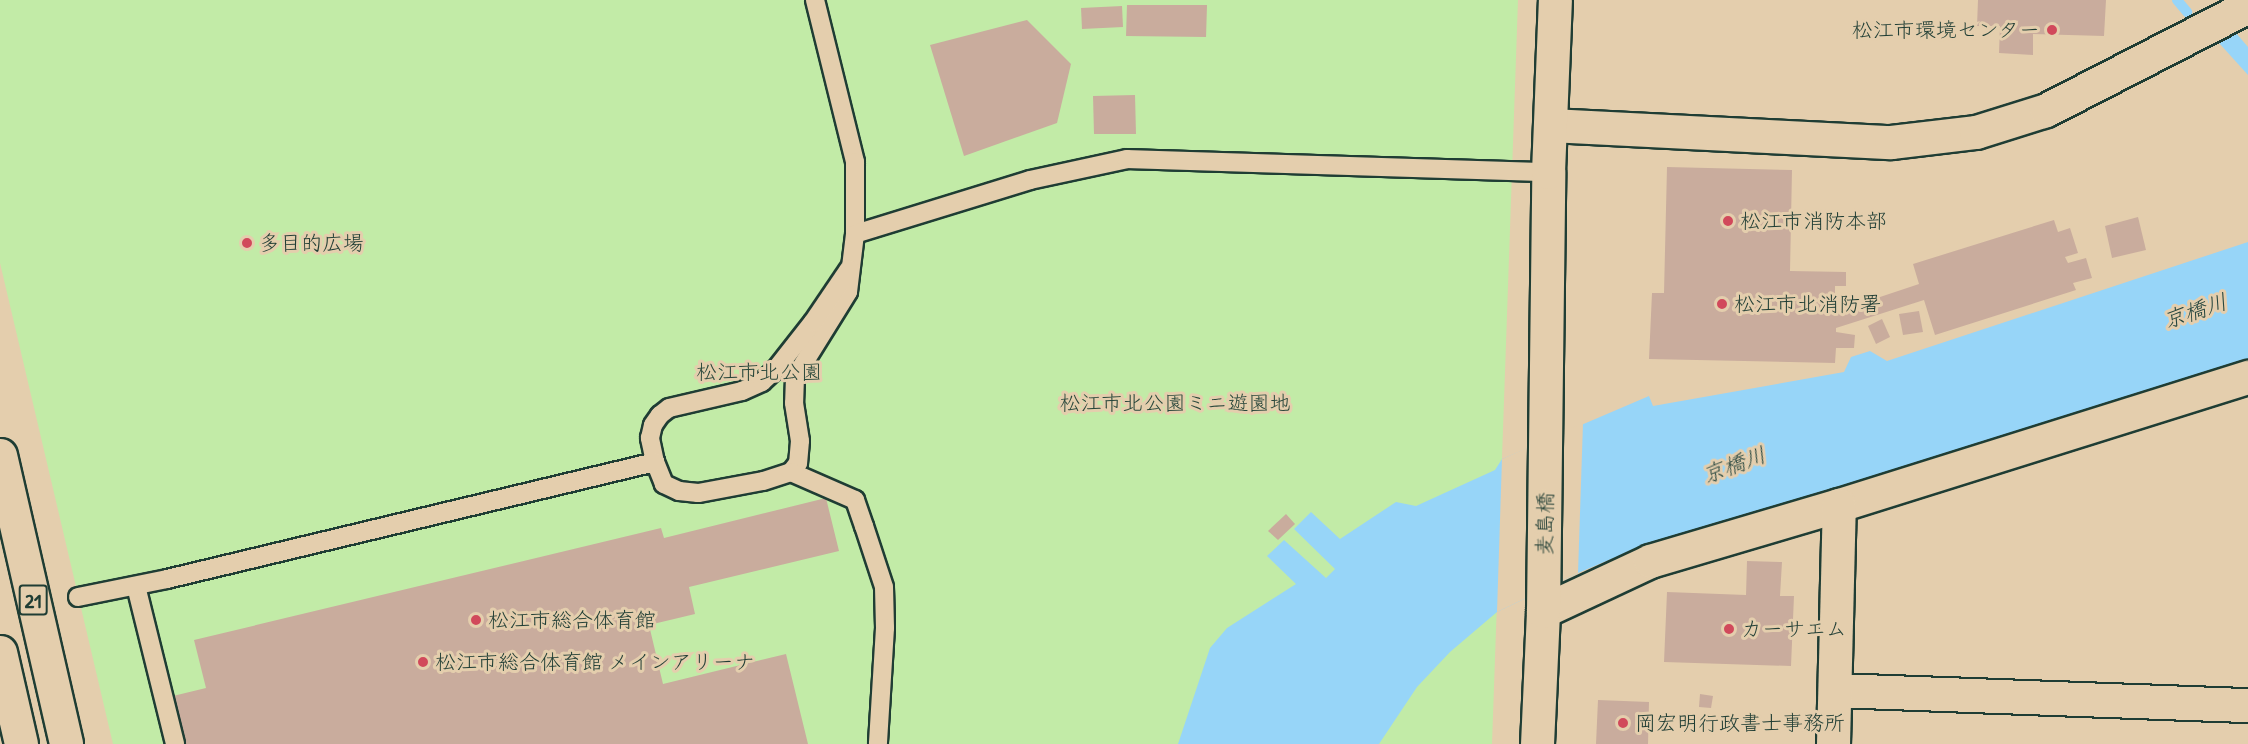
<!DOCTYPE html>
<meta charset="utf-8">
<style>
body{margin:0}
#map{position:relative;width:2248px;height:744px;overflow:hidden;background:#e4cead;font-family:"Patrick Hand","Klee One",sans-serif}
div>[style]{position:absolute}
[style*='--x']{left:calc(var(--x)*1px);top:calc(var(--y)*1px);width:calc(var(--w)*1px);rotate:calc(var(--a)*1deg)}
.green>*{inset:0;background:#c2eba7}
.water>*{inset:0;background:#97d5f8}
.pier>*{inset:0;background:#e4cead}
.stream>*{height:10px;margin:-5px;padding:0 5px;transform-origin:5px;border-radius:5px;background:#97d5f8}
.building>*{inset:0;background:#c9ac9d}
.roads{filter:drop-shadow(2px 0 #1f3d34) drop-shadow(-2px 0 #1f3d34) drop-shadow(0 2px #1f3d34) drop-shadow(0 -2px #1f3d34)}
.service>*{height:18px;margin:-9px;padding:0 9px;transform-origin:9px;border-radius:9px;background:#e4cead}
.minor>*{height:33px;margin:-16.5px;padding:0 16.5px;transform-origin:16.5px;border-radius:16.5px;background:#e4cead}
.tertiary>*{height:33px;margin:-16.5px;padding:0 16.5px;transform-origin:16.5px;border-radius:16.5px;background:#e4cead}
.primary>*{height:33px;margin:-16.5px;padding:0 16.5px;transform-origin:16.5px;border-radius:16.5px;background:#e4cead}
.dots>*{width:16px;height:16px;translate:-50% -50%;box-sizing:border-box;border:3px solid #e4cead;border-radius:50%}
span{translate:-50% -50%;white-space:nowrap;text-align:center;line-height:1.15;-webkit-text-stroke:6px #e4cead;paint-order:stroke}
.shield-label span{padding:2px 4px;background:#e4cead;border:2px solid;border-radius:4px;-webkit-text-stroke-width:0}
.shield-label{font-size:20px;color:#1f3d34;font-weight:700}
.poi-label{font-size:21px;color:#1f3d34}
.right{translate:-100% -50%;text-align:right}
.left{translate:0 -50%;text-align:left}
.park-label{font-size:21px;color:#27463a}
.street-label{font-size:21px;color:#1f3d34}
.water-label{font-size:22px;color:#25453e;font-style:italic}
</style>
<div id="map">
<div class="green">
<div style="clip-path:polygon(0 0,1518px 0,1492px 744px,113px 744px,0 263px)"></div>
</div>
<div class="water">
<div style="clip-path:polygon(2236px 33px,2248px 47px,2248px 75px,2219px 43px)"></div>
<div style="clip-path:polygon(2248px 242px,2248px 363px,1873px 480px,1640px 547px,1578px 573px,1497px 612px,1450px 652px,1417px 687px,1379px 744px,1178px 744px,1210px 648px,1227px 628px,1296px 584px,1267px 556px,1284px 540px,1326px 578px,1335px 569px,1294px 529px,1311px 512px,1340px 539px,1396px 502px,1416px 506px,1495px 470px,1502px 459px,1649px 396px,1653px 406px,1844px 372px,1851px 357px,1870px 351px,1887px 361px)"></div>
</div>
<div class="pier">
<div style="clip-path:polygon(1583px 423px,1578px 573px,1497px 612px,1502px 459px)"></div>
</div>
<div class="stream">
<div style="--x:2177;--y:0;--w:16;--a:50"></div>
</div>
<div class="building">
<div style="clip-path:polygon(1978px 0,2106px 0,2104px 36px,2033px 34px,2033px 55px,1999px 53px,2000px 26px,1977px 26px)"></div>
<div style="clip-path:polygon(1127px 5px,1207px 5px,1206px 37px,1126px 36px)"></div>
<div style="clip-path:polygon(1122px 6px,1123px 27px,1082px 29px,1081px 8px)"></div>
<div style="clip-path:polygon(1027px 20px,1071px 64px,1057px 123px,964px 156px,930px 45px)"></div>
<div style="clip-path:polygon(1135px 95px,1136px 134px,1094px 134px,1093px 96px)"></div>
<div style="clip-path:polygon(1667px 167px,1792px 170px,1790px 271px,1846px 272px,1846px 286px,1835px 286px,1835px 312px,1919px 284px,1913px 264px,2054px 220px,2058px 232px,2070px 228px,2078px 253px,2065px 257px,2068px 263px,2086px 258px,2092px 278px,2073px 283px,2076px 290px,1935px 335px,1924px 300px,1836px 328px,1836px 332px,1855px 335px,1854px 348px,1836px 348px,1835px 363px,1649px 359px,1652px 293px,1664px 293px)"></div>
<div style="clip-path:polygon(2138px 217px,2146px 250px,2112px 258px,2105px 226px)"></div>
<div style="clip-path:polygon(1919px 311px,1923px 332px,1903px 335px,1899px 314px)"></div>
<div style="clip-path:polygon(1882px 319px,1890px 337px,1876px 344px,1868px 326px)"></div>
<div style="clip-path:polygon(826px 498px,839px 551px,689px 587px,695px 614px,649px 625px,663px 684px,786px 654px,808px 744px,185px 744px,173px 696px,206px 688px,194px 640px,661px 528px,664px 538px)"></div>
<div style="clip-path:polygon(1286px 514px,1295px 524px,1278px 540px,1268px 531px)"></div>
<div style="clip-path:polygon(1747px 561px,1782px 562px,1780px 596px,1794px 596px,1791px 666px,1664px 662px,1667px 592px,1746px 595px)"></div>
<div style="clip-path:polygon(1700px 694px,1713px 696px,1711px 708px,1699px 707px)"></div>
<div style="clip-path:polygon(1598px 700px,1649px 702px,1648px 744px,1596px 744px)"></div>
</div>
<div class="roads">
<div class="service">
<div style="--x:815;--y:0;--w:167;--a:76.1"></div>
<div style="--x:855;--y:162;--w:72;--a:90"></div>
<div style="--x:855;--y:234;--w:58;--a:96.9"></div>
<div style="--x:848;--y:292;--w:100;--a:121.9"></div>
<div style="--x:795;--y:377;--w:26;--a:92"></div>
<div style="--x:794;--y:403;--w:38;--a:81"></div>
<div style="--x:800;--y:441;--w:22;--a:95"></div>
<div style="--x:798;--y:463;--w:11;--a:128"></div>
<div style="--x:791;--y:472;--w:29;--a:162"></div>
<div style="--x:763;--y:481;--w:66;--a:169.5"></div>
<div style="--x:698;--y:493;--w:19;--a:-174"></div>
<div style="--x:679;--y:491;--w:17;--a:-155"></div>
<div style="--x:664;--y:484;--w:24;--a:-112"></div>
<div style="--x:655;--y:462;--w:25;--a:-102"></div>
<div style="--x:650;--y:438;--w:13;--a:-77"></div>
<div style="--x:653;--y:425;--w:12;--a:-55"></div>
<div style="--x:660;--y:415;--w:11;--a:-38"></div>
<div style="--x:669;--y:408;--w:75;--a:-13.1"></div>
<div style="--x:742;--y:391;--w:22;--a:-24"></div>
<div style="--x:762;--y:382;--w:19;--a:-43"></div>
<div style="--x:776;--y:369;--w:60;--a:-51.8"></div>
<div style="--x:813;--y:322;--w:64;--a:-55.8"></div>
<div style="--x:855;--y:234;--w:183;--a:-17.1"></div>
<div style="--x:1030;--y:180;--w:99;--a:-12.2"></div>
<div style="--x:1127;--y:159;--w:421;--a:1.8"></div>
<div style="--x:791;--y:472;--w:70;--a:23.6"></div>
<div style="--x:855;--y:500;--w:28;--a:71"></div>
<div style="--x:864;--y:526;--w:64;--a:71.8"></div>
<div style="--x:884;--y:587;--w:41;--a:88.6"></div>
<div style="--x:885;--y:628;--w:116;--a:93.5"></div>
<div style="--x:136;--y:586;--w:163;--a:76.1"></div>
<div style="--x:78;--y:597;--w:91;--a:-11.4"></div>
<div style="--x:167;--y:579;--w:502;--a:-13.48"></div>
</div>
<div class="minor">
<div style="--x:1543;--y:611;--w:118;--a:-25"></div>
<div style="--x:1650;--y:561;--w:197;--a:-16.5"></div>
<div style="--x:1839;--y:505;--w:429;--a:-17.4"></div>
<div style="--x:1835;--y:690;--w:413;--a:2.1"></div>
<div style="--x:1833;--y:744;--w:239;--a:-88.6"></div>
</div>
<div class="tertiary">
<div style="--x:1550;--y:125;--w:341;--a:2.9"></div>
<div style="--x:1891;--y:142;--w:86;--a:-6.7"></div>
<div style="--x:1976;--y:132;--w:73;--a:-17.4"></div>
<div style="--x:2046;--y:110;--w:227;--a:-27.2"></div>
<div style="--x:1537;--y:744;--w:133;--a:-87.4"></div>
<div style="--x:1543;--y:611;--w:439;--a:-89.3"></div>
<div style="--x:1548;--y:172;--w:172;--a:-87.7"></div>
</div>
<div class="primary">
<div style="--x:0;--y:455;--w:296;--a:77.1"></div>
<div style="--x:0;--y:652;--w:94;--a:77.1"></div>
</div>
</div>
<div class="dots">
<div style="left:2052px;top:30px;background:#d1495b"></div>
<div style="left:1728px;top:221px;background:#d1495b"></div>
<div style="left:247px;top:243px;background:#d1495b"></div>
<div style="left:1722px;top:304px;background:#d1495b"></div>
<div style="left:476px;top:620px;background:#d1495b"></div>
<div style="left:1729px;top:629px;background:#d1495b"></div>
<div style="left:423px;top:662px;background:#d1495b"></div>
<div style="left:1623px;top:723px;background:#d1495b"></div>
</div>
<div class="shield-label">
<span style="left:33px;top:600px">21</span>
</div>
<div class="poi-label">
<span class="right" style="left:2040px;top:30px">松江市環境センター</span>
<span class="left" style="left:1740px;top:221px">松江市消防本部</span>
<span class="left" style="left:259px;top:243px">多目的広場</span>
<span class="left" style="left:1734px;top:304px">松江市北消防署</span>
<span class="left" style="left:488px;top:620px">松江市総合体育館</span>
<span class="left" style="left:1741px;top:629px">カーサエム</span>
<span class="left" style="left:435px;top:662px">松江市総合体育館 メインアリーナ</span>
<span class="left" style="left:1635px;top:723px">岡宏明行政書士事務所</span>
</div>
<div class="park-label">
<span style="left:759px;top:372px">松江市北公園</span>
<span style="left:1175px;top:403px">松江市北公園ミニ遊園地</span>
</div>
<div class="street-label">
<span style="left:1545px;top:524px;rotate:-89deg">麦島橋</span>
</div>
<div class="water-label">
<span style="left:2195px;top:311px;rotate:-18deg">京橋川</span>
<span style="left:1734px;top:465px;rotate:-20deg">京橋川</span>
</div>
</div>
